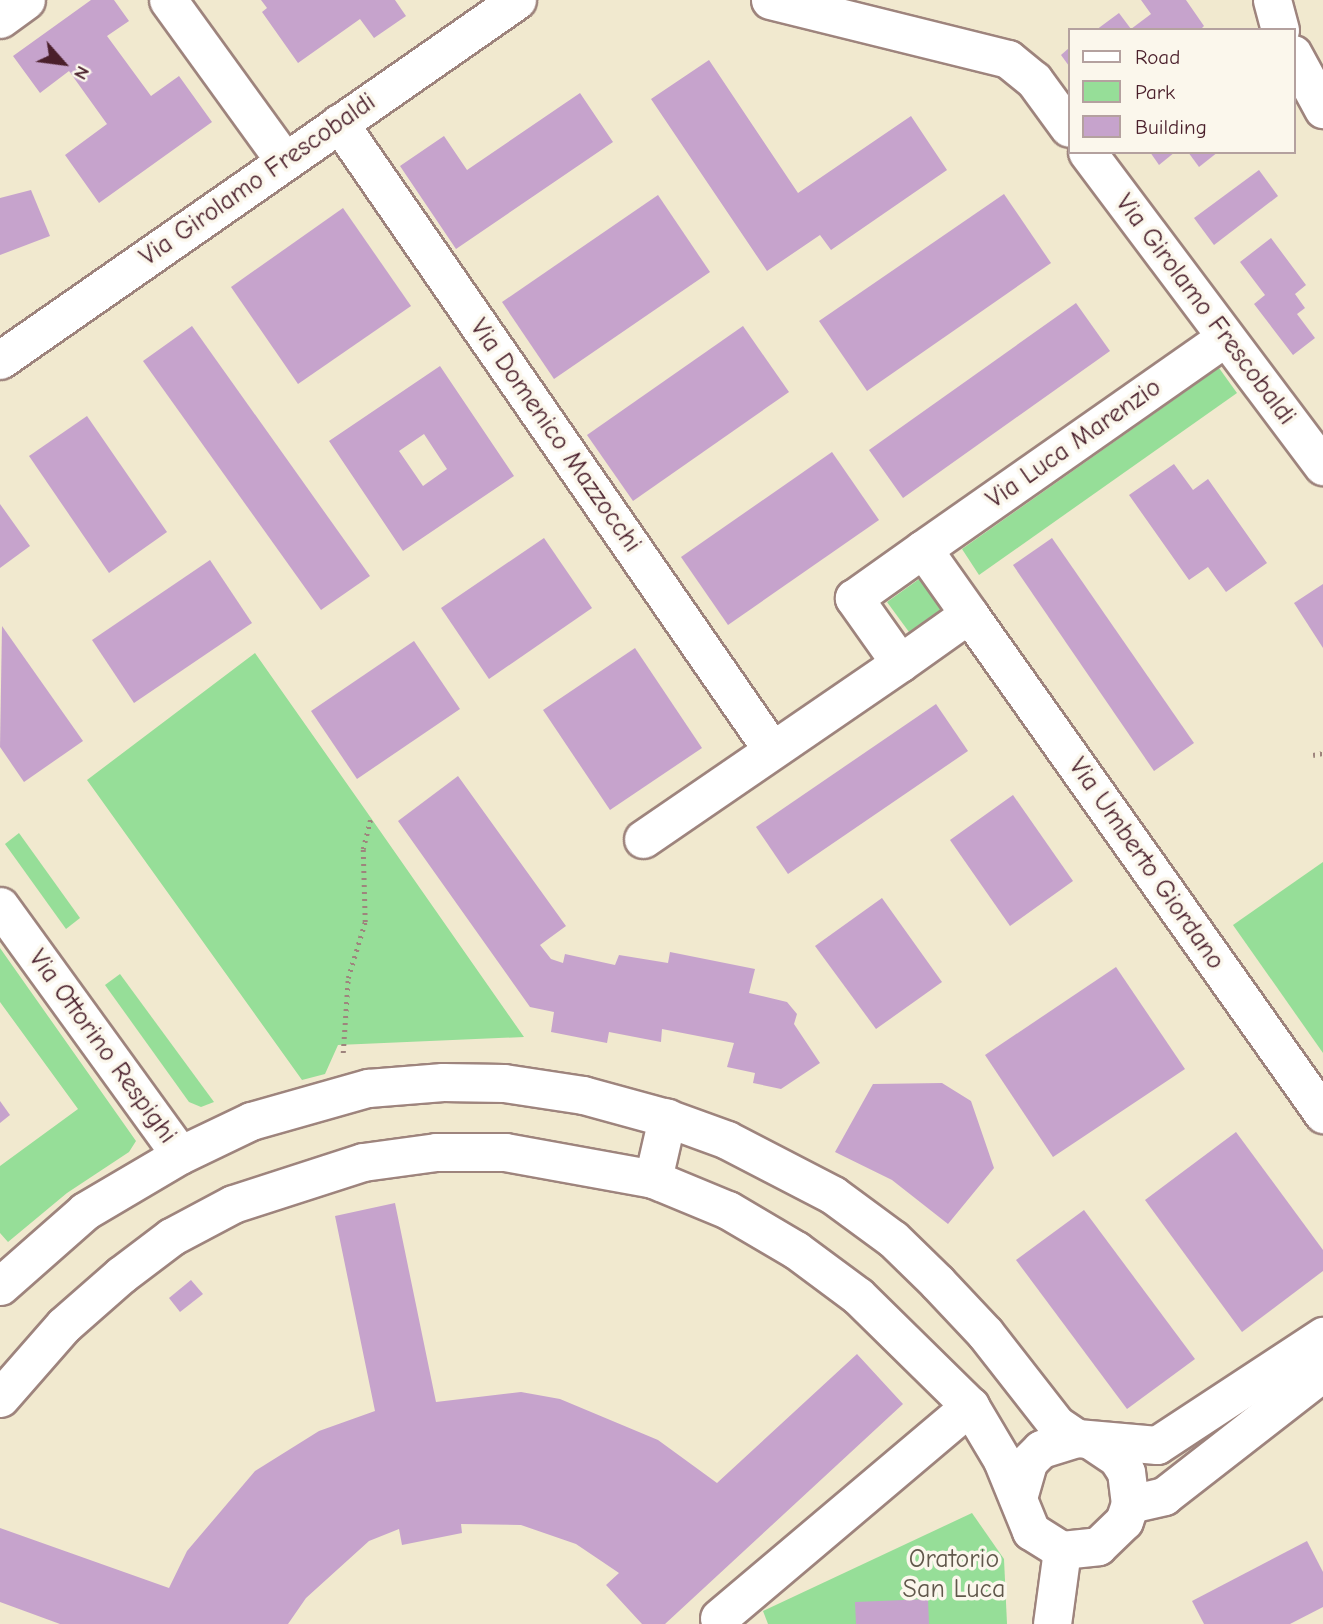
<!DOCTYPE html>
<style>
body{margin:0}
#map{position:relative;width:1323px;height:1624px;overflow:hidden;background:#f1e9cf;font-family:"Comic Neue",sans-serif}
div>[style]{position:absolute}
[style*='--x']{left:calc(var(--x)*1px);top:calc(var(--y)*1px);width:calc(var(--w)*1px);rotate:calc(var(--a)*1deg)}
.green>*{inset:0;background:#96de98}
.building>*{inset:0;background:#c6a3cc}
.path>*{height:4.5px;margin-top:-2.25px;transform-origin:0;background:repeating-linear-gradient(90deg,#9e847d 0 2px,transparent 0 7px)}
.roads{filter:drop-shadow(2px 0 #9e847d) drop-shadow(-2px 0 #9e847d) drop-shadow(0 2px #9e847d) drop-shadow(0 -2px #9e847d)}
.minor>*{height:37px;margin:-18.5px;padding:0 18.5px;transform-origin:18.5px;border-radius:18.5px;background:#fff}
span{translate:-50% -50%;white-space:nowrap;text-align:center;line-height:1.15;-webkit-text-stroke:7px #fbf7ec;paint-order:stroke}
.street-label{font-size:26px;color:#4a1f2b}
.park-label{font-size:26px;color:#61584c}
.legend{position:absolute;left:1068px;top:28px;width:228px;height:126px;box-sizing:border-box;background:#fbf7ec;border:2px solid #b4a19f;margin:0;padding:9px 12px;list-style:none;font-size:21px;color:#4a1f2b}
.legend li{display:flex;align-items:center;gap:14px;height:35px}
.legend b{width:35px;border:2px solid #b4a19f}
.north{position:absolute;left:28px;top:28px;width:70px;height:70px;-webkit-text-stroke:5px #fbf7ec;paint-order:stroke;rotate:118deg;font-size:19px;font-weight:700;line-height:28px;text-align:center;color:#4a1f2b}
.north::after{content:'';display:block;margin:auto;width:24px;height:32px;background:#4a1f2b;clip-path:polygon(50% 0,100% 100%,50% 72%,0 100%)}
</style>
<div id="map">
<div class="green">
<div style="clip-path:polygon(1219px 368px,1237px 393px,979px 575px,962px 549px)"></div>
<div style="clip-path:polygon(922px 577px,944px 607px,909px 632px,887px 602px)"></div>
<div style="clip-path:polygon(255px 653px,371px 818px,524px 1037px,338px 1045px,325px 1074px,302px 1080px,87px 780px)"></div>
<div style="clip-path:polygon(19px 833px,80px 918px,66px 929px,5px 844px)"></div>
<div style="clip-path:polygon(1323px 862px,1323px 1053px,1233px 925px)"></div>
<div style="clip-path:polygon(0 948px,136px 1141px,129px 1152px,67px 1193px,8px 1242px,0 1233px,0 1166px,78px 1109px,0 1002px)"></div>
<div style="clip-path:polygon(120px 974px,214px 1102px,201px 1107px,189px 1102px,105px 985px)"></div>
<div style="clip-path:polygon(972px 1513px,1004px 1559px,1007px 1624px,768px 1624px,763px 1611px)"></div>
</div>
<div class="building">
<div style="clip-path:polygon(91px 0,114px 0,129px 21px,107px 36px,151px 96px,179px 76px,212px 122px,99px 203px,65px 155px,107px 124px,69px 71px,40px 93px,13px 56px)"></div>
<div style="clip-path:polygon(261px 0,395px 0,406px 16px,374px 38px,360px 19px,298px 63px,262px 12px,267px 8px)"></div>
<div style="clip-path:polygon(1141px 0,1186px 0,1204px 26px,1200px 30px,1096px 30px,1119px 13px,1131px 29px,1151px 14px)"></div>
<div style="clip-path:polygon(1069px 48px,1069px 66px,1061px 55px)"></div>
<div style="clip-path:polygon(709px 60px,798px 193px,911px 116px,947px 170px,831px 250px,820px 235px,767px 271px,651px 99px)"></div>
<div style="clip-path:polygon(580px 93px,613px 142px,456px 249px,400px 166px,444px 136px,467px 170px)"></div>
<div style="clip-path:polygon(1150px 152px,1175px 152px,1159px 165px)"></div>
<div style="clip-path:polygon(1188px 152px,1218px 152px,1199px 167px)"></div>
<div style="clip-path:polygon(1259px 170px,1278px 196px,1214px 245px,1194px 218px)"></div>
<div style="clip-path:polygon(31px 190px,50px 236px,0 255px,0 198px)"></div>
<div style="clip-path:polygon(1004px 194px,1051px 263px,867px 391px,819px 321px)"></div>
<div style="clip-path:polygon(658px 195px,710px 272px,554px 379px,502px 302px)"></div>
<div style="clip-path:polygon(343px 208px,411px 306px,298px 384px,231px 287px)"></div>
<div style="clip-path:polygon(1271px 238px,1306px 285px,1295px 294px,1305px 308px,1297px 314px,1315px 338px,1293px 355px,1254px 304px,1265px 295px,1240px 262px)"></div>
<div style="clip-path:polygon(1076px 303px,1110px 351px,903px 498px,869px 450px)"></div>
<div style="clip-path:polygon(192px 326px,370px 576px,321px 610px,143px 361px)"></div>
<div style="clip-path:polygon(743px 326px,789px 392px,633px 501px,587px 435px)"></div>
<div style="clip-path:polygon(evenodd,440px 366px,514px 476px,403px 551px,329px 441px,440px 366px,424px 434px,447px 469px,423px 486px,399px 451px,424px 434px)"></div>
<div style="clip-path:polygon(87px 416px,167px 532px,109px 573px,29px 456px)"></div>
<div style="clip-path:polygon(832px 452px,879px 520px,728px 625px,681px 557px)"></div>
<div style="clip-path:polygon(1174px 464px,1193px 490px,1208px 479px,1267px 563px,1226px 592px,1208px 567px,1189px 580px,1129px 495px)"></div>
<div style="clip-path:polygon(0 504px,30px 546px,0 568px)"></div>
<div style="clip-path:polygon(544px 538px,592px 608px,489px 679px,441px 608px)"></div>
<div style="clip-path:polygon(1052px 538px,1194px 743px,1154px 771px,1013px 565px)"></div>
<div style="clip-path:polygon(210px 560px,252px 623px,134px 703px,92px 640px)"></div>
<div style="clip-path:polygon(1323px 584px,1323px 648px,1294px 603px)"></div>
<div style="clip-path:polygon(2px 626px,83px 741px,24px 782px,0 747px)"></div>
<div style="clip-path:polygon(414px 641px,460px 709px,357px 779px,311px 711px)"></div>
<div style="clip-path:polygon(635px 648px,702px 748px,610px 810px,543px 710px)"></div>
<div style="clip-path:polygon(936px 704px,968px 751px,788px 874px,756px 827px)"></div>
<div style="clip-path:polygon(458px 776px,566px 926px,540px 945px,551px 959px,563px 963px,565px 954px,615px 965px,619px 955px,668px 963px,670px 952px,755px 969px,749px 993px,787px 1002px,797px 1014px,794px 1024px,820px 1063px,781px 1089px,753px 1083px,755px 1073px,727px 1067px,734px 1043px,662px 1029px,661px 1042px,609px 1032px,607px 1043px,551px 1032px,554px 1012px,530px 1007px,398px 821px)"></div>
<div style="clip-path:polygon(1013px 795px,1073px 881px,1010px 926px,950px 840px)"></div>
<div style="clip-path:polygon(882px 898px,942px 982px,876px 1029px,815px 946px)"></div>
<div style="clip-path:polygon(1116px 967px,1185px 1069px,1053px 1157px,985px 1055px)"></div>
<div style="clip-path:polygon(942px 1083px,971px 1101px,994px 1168px,948px 1224px,892px 1180px,835px 1152px,873px 1084px)"></div>
<div style="clip-path:polygon(0 1101px,10px 1115px,0 1123px)"></div>
<div style="clip-path:polygon(1236px 1132px,1323px 1250px,1323px 1271px,1242px 1332px,1145px 1200px)"></div>
<div style="clip-path:polygon(395px 1203px,436px 1402px,521px 1392px,560px 1399px,658px 1440px,717px 1483px,857px 1354px,903px 1404px,665px 1624px,642px 1624px,606px 1585px,619px 1573px,576px 1544px,521px 1525px,461px 1524px,462px 1533px,402px 1545px,399px 1529px,369px 1541px,306px 1598px,288px 1624px,60px 1624px,0 1602px,0 1528px,169px 1588px,187px 1551px,255px 1471px,319px 1431px,375px 1411px,335px 1216px)"></div>
<div style="clip-path:polygon(1084px 1210px,1195px 1359px,1127px 1409px,1016px 1260px)"></div>
<div style="clip-path:polygon(191px 1280px,203px 1294px,180px 1312px,169px 1298px)"></div>
<div style="clip-path:polygon(1307px 1541px,1323px 1572px,1323px 1607px,1290px 1624px,1204px 1624px,1192px 1601px)"></div>
<div style="clip-path:polygon(928px 1599px,929px 1624px,856px 1624px,855px 1602px)"></div>
</div>
<div class="path">
<div style="--x:1313;--y:755;--w:10;--a:-11"></div>
<div style="--x:343;--y:1053;--w:75;--a:-86.2"></div>
<div style="--x:348;--y:978;--w:59;--a:-73.1"></div>
<div style="--x:365;--y:922;--w:73;--a:-91.6"></div>
<div style="--x:363;--y:849;--w:32;--a:-76"></div>
</div>
<div class="roads">
<div class="minor">
<div style="--x:168;--y:0;--w:198;--a:54.1"></div>
<div style="--x:770;--y:0;--w:245;--a:13.9"></div>
<div style="--x:1008;--y:59;--w:33;--a:39"></div>
<div style="--x:1034;--y:80;--w:59;--a:53.9"></div>
<div style="--x:1272;--y:0;--w:31;--a:75"></div>
<div style="--x:0;--y:19;--w:32;--a:-36"></div>
<div style="--x:1293;--y:54;--w:63;--a:61.4"></div>
<div style="--x:339;--y:123;--w:762;--a:55.37"></div>
<div style="--x:1087;--y:152;--w:393;--a:53.1"></div>
<div style="--x:0;--y:360;--w:630;--a:-34.85"></div>
<div style="--x:923;--y:549;--w:80;--a:54.7"></div>
<div style="--x:969;--y:614;--w:85;--a:144.6"></div>
<div style="--x:900;--y:663;--w:80;--a:-125.3"></div>
<div style="--x:854;--y:598;--w:85;--a:-35.4"></div>
<div style="--x:923;--y:549;--w:368;--a:-35"></div>
<div style="--x:969;--y:614;--w:613;--a:54.7"></div>
<div style="--x:643;--y:839;--w:311;--a:-34.4"></div>
<div style="--x:0;--y:906;--w:307;--a:54.1"></div>
<div style="--x:653;--y:1179;--w:63;--a:-77.1"></div>
<div style="--x:0;--y:1286;--w:113;--a:-41.4"></div>
<div style="--x:85;--y:1211;--w:110;--a:-30.5"></div>
<div style="--x:180;--y:1155;--w:79;--a:-25.6"></div>
<div style="--x:251;--y:1121;--w:122;--a:-15.8"></div>
<div style="--x:368;--y:1088;--w:75;--a:-4.6"></div>
<div style="--x:443;--y:1082;--w:61;--a:0.9"></div>
<div style="--x:504;--y:1083;--w:80;--a:8.6"></div>
<div style="--x:583;--y:1095;--w:87;--a:15.3"></div>
<div style="--x:667;--y:1118;--w:64;--a:20.1"></div>
<div style="--x:727;--y:1140;--w:119;--a:27.4"></div>
<div style="--x:833;--y:1195;--w:74;--a:36.3"></div>
<div style="--x:893;--y:1239;--w:62;--a:44.3"></div>
<div style="--x:937;--y:1282;--w:70;--a:46.7"></div>
<div style="--x:985;--y:1333;--w:115;--a:52"></div>
<div style="--x:1056;--y:1424;--w:25;--a:34"></div>
<div style="--x:0;--y:1398;--w:97;--a:-48.8"></div>
<div style="--x:64;--y:1325;--w:76;--a:-41.3"></div>
<div style="--x:121;--y:1275;--w:63;--a:-37.2"></div>
<div style="--x:171;--y:1237;--w:70;--a:-28"></div>
<div style="--x:233;--y:1204;--w:137;--a:-17.9"></div>
<div style="--x:363;--y:1162;--w:74;--a:-7.8"></div>
<div style="--x:436;--y:1152;--w:69;--a:0"></div>
<div style="--x:505;--y:1152;--w:150;--a:10.3"></div>
<div style="--x:653;--y:1179;--w:81;--a:22.5"></div>
<div style="--x:728;--y:1210;--w:79;--a:30.5"></div>
<div style="--x:796;--y:1250;--w:77;--a:36.6"></div>
<div style="--x:858;--y:1296;--w:157;--a:44.5"></div>
<div style="--x:970;--y:1406;--w:63;--a:59.3"></div>
<div style="--x:1002;--y:1460;--w:77;--a:67.8"></div>
<div style="--x:1031;--y:1531;--w:36;--a:32"></div>
<div style="--x:1062;--y:1550;--w:36;--a:-6"></div>
<div style="--x:1098;--y:1546;--w:36;--a:-44"></div>
<div style="--x:1124;--y:1521;--w:18;--a:-71"></div>
<div style="--x:1130;--y:1504;--w:32;--a:-97"></div>
<div style="--x:1126;--y:1472;--w:17;--a:-123"></div>
<div style="--x:1117;--y:1458;--w:32;--a:-146"></div>
<div style="--x:1018;--y:1498;--w:37;--a:-74"></div>
<div style="--x:1028;--y:1462;--w:18;--a:-45"></div>
<div style="--x:1041;--y:1449;--w:38;--a:-17"></div>
<div style="--x:1077;--y:1438;--w:80;--a:5"></div>
<div style="--x:1157;--y:1445;--w:199;--a:-33.3"></div>
<div style="--x:1130;--y:1504;--w:35;--a:-13"></div>
<div style="--x:1164;--y:1496;--w:202;--a:-37.9"></div>
<div style="--x:719;--y:1618;--w:329;--a:-40.2"></div>
<div style="--x:1052;--y:1624;--w:75;--a:-82.3"></div>
</div>
</div>
<div class="street-label">
<span style="left:258px;top:180px;rotate:-35deg">Via Girolamo Frescobaldi</span>
<span style="left:1205px;top:310px;rotate:53deg">Via Girolamo Frescobaldi</span>
<span style="left:555px;top:436px;rotate:55deg">Via Domenico Mazzocchi</span>
<span style="left:1074px;top:444px;rotate:-35deg">Via Luca Marenzio</span>
<span style="left:1146px;top:864px;rotate:55deg">Via Umberto Giordano</span>
<span style="left:102px;top:1047px;rotate:54deg">Via Ottorino Respighi</span>
</div>
<div class="park-label">
<span style="left:954px;top:1575px">Oratorio<br>San Luca</span>
</div>
<ul class="legend">
<li><b style="height:9px;background:#fff"></b>Road</li>
<li><b style="height:19px;background:#96de98"></b>Park</li>
<li><b style="height:19px;background:#c6a3cc"></b>Building</li>
</ul>
<div class="north">N</div>
</div>
